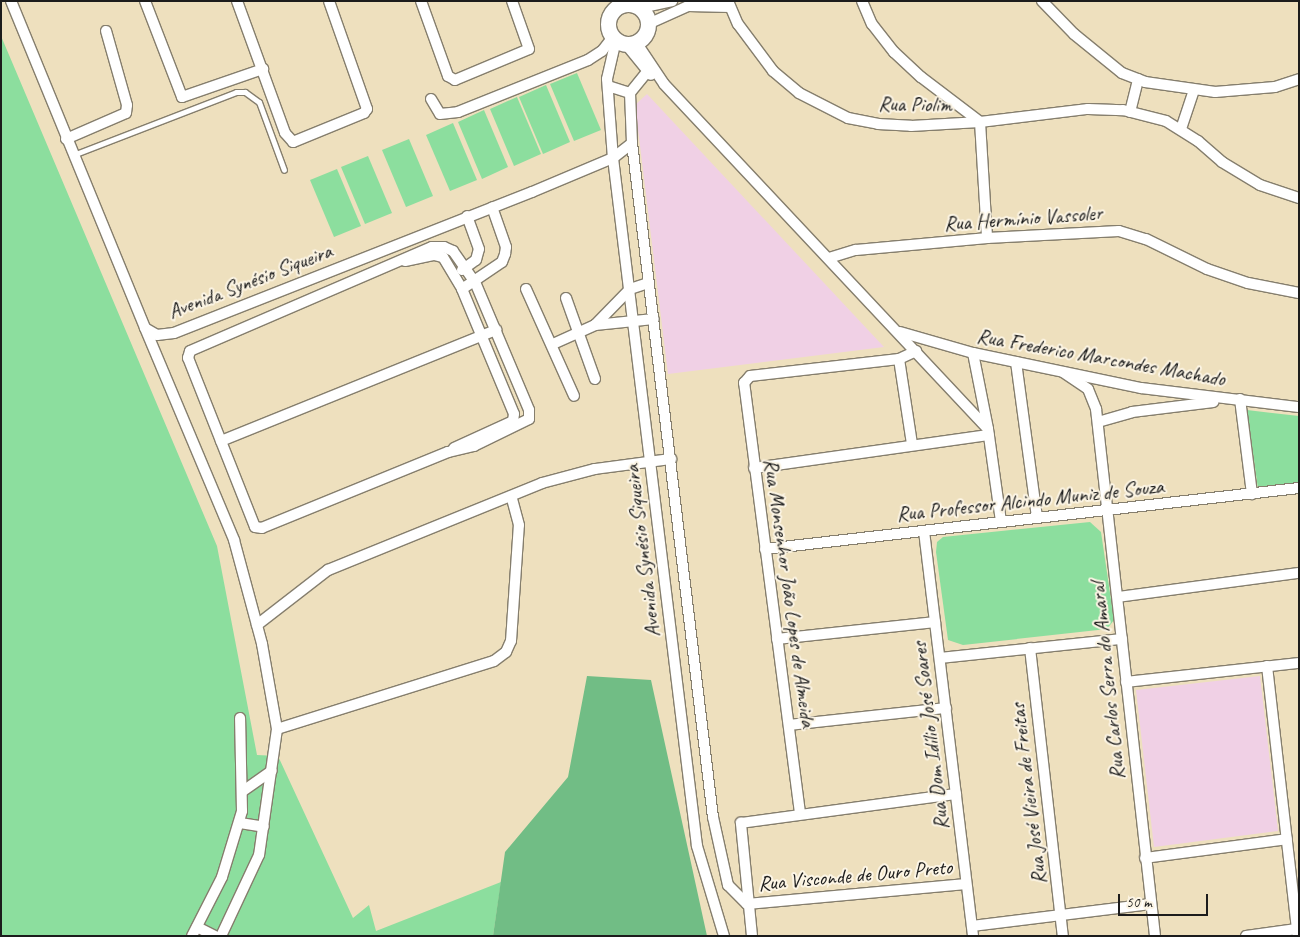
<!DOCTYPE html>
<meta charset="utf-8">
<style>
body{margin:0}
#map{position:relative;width:1300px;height:937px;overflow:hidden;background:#eee0be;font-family:Caveat,sans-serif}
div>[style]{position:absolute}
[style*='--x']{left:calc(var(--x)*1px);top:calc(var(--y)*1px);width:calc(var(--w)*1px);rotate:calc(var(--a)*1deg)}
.built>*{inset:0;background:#f0d0e5}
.green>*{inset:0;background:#8cde9e}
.forest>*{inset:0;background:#71bd85}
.roads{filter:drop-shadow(1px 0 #857e6d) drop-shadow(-1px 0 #857e6d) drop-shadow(0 1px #857e6d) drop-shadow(0 -1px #857e6d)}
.lane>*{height:5px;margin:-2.5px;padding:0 2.5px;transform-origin:2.5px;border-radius:2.5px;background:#fff}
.street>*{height:10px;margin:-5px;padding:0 5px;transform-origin:5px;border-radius:5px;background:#fff}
.secondary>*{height:15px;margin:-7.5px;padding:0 7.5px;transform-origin:7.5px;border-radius:7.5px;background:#fff}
.secondary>.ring{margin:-7.5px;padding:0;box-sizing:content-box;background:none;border:15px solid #fff;border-radius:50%}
span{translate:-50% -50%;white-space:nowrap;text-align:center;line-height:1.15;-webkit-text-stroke:4px #fcf5e5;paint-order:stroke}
.street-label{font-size:21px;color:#1c1c1c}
.frame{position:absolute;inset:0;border:2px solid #1c1c1c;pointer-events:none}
.scale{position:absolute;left:1118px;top:894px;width:90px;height:22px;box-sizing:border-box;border:2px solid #1c1c1c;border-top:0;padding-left:6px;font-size:15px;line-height:18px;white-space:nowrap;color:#1c1c1c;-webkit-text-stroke:4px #fcf5e5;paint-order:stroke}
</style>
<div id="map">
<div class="built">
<div style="clip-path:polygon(647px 94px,884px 347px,668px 374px,635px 105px)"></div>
<div style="clip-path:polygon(1260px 676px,1278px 831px,1154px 847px,1136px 690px)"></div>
</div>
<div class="green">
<div style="clip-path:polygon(1px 36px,217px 546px,257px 755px,278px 756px,353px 918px,369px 905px,376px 931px,501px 882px,493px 936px,1px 936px)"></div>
<div style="clip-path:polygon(577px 73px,601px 130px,574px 141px,550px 84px)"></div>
<div style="clip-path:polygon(546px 85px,570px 142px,543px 154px,519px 97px)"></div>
<div style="clip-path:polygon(517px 97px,541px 154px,514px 166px,490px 109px)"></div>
<div style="clip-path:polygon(484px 110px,508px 167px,482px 179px,458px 122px)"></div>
<div style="clip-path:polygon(453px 123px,477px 180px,450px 191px,426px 135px)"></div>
<div style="clip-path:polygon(409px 139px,433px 196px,406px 207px,382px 150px)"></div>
<div style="clip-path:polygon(368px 156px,392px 213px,365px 224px,341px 167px)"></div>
<div style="clip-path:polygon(337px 169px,361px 226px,334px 237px,310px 180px)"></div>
<div style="clip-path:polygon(1247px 410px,1299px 416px,1299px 484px,1258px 489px)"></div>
<div style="clip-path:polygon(1090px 522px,1101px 532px,1114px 620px,1107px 629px,963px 645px,948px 640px,936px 552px,937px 542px,943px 537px)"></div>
</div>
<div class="forest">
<div style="clip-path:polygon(587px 676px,651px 680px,707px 936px,493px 936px,505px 852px,568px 777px)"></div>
</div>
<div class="roads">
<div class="lane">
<div style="--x:73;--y:155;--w:175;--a:-21.1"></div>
<div style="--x:236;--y:92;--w:9;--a:0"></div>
<div style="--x:245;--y:92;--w:17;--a:36"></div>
<div style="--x:259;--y:102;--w:72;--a:69.8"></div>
</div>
<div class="street">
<div style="--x:11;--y:1;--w:353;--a:67.7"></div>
<div style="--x:145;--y:328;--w:14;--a:30"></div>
<div style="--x:157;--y:335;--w:17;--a:-7"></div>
<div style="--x:174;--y:333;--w:385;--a:-21.5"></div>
<div style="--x:532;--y:192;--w:88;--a:-22.8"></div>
<div style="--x:613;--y:158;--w:24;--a:-38"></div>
<div style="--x:145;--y:1;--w:103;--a:68.9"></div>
<div style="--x:182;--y:97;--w:86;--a:-19.1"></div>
<div style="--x:237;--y:1;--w:140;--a:70"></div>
<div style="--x:285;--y:133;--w:12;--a:48"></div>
<div style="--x:293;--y:142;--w:77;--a:-22.2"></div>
<div style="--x:364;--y:113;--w:5;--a:-53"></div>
<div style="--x:367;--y:109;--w:114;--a:-109.4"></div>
<div style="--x:421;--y:1;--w:80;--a:70.2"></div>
<div style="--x:448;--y:76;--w:8;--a:30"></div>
<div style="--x:455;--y:80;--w:80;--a:-22.7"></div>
<div style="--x:529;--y:49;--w:51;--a:-109.5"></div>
<div style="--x:728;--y:1;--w:25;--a:67"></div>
<div style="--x:738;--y:24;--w:59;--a:53.3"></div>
<div style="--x:773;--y:71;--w:34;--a:40"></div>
<div style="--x:799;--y:93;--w:55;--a:27"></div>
<div style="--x:848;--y:118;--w:31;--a:11"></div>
<div style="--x:878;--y:124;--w:33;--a:3"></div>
<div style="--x:911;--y:126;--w:69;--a:-3.3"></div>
<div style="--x:980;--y:122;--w:109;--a:-6.9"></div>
<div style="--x:1088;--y:109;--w:35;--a:2"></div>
<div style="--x:1123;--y:110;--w:44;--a:14.3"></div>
<div style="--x:1166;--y:121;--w:38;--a:32"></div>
<div style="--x:1198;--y:141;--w:32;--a:41"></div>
<div style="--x:1222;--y:162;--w:44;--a:31.2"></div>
<div style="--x:1260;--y:185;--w:41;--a:18.4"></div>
<div style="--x:862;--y:1;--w:25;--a:67"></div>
<div style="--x:872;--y:24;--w:36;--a:52"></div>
<div style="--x:894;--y:52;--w:37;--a:43"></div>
<div style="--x:921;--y:77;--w:74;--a:37.3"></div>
<div style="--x:980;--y:122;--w:116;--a:86.5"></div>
<div style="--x:1042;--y:1;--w:46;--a:45.9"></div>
<div style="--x:1074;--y:34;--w:62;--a:39.1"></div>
<div style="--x:1122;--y:73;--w:25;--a:21"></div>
<div style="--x:1145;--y:82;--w:71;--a:8.1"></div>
<div style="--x:1215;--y:92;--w:60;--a:-4.8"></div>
<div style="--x:1275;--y:87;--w:25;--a:-18"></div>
<div style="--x:640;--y:8;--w:33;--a:-12"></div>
<div style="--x:648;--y:24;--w:44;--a:-24.2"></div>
<div style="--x:688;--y:6;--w:42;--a:1.4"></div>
<div style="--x:616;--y:40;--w:40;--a:103"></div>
<div style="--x:607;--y:79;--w:79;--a:85.7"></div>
<div style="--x:613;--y:158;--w:693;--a:83.04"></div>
<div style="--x:697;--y:846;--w:94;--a:73.3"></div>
<div style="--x:636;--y:42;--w:50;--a:56.3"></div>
<div style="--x:664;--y:84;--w:473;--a:46.8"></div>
<div style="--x:625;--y:43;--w:41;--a:50.9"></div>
<div style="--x:651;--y:67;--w:33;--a:129"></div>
<div style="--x:630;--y:93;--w:50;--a:87.7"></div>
<div style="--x:632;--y:143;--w:679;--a:83.15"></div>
<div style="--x:713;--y:817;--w:70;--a:77.6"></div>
<div style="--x:728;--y:885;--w:27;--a:45"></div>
<div style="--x:608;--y:86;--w:23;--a:18"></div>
<div style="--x:431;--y:99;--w:17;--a:59"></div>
<div style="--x:440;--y:114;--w:18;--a:-6"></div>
<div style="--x:458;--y:112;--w:140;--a:-21.8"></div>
<div style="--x:588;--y:60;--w:17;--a:-33"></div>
<div style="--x:602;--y:51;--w:18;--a:-52"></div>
<div style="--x:1130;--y:112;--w:34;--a:-76"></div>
<div style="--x:1181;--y:129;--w:41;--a:-71.6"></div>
<div style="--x:66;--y:139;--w:65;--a:-23.4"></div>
<div style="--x:126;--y:113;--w:8;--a:-83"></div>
<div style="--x:127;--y:105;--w:77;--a:-105.8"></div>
<div style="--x:432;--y:247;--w:12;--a:0"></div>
<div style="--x:444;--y:247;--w:10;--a:24"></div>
<div style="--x:453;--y:251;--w:38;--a:55"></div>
<div style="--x:475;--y:282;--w:139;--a:67.1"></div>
<div style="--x:529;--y:410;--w:9;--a:90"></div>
<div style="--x:529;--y:419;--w:61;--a:153.9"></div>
<div style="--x:474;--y:446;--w:27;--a:167"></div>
<div style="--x:448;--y:452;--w:201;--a:157.8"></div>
<div style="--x:262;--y:528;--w:7;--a:-172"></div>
<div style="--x:255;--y:527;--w:182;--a:-111.6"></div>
<div style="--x:188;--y:358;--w:7;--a:-74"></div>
<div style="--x:190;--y:351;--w:263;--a:-23.3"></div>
<div style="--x:829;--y:258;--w:28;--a:-17"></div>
<div style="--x:856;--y:250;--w:132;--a:-5.2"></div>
<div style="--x:987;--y:238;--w:132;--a:-3"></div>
<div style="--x:1119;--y:231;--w:28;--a:17"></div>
<div style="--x:1146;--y:239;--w:68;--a:26.2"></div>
<div style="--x:1207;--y:269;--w:43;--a:18.9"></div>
<div style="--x:1248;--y:283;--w:52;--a:11.1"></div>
<div style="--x:405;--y:261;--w:30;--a:-12"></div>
<div style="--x:434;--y:255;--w:9;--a:13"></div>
<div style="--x:443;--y:257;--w:37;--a:59"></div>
<div style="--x:462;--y:289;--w:135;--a:67.4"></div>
<div style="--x:514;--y:414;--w:7;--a:98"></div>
<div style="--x:513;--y:421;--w:65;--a:155.4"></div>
<div style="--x:462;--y:270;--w:17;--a:-36"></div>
<div style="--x:476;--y:260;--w:11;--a:-75"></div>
<div style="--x:479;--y:249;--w:35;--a:-110"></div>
<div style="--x:462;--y:289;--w:48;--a:-34"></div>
<div style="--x:502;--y:262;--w:9;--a:-69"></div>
<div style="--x:505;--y:254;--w:7;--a:-82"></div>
<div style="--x:506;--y:247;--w:42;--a:-109.3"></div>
<div style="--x:526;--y:289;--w:117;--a:65.8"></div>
<div style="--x:566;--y:298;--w:86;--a:70.3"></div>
<div style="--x:595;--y:325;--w:50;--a:-45.8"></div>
<div style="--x:630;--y:289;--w:20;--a:-18"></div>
<div style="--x:145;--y:328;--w:230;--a:67.2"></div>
<div style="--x:234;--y:540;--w:108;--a:74.9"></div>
<div style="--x:262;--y:644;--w:86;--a:80"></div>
<div style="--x:277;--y:729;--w:127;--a:98.1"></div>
<div style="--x:259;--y:855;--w:89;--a:115.1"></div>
<div style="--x:900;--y:332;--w:76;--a:16"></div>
<div style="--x:973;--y:353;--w:172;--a:11.8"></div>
<div style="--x:1141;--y:388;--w:159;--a:6.9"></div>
<div style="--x:553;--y:344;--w:46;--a:-24.3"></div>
<div style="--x:595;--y:325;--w:59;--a:-5.8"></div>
<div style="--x:973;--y:353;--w:77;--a:78.8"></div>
<div style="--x:988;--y:429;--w:94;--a:82"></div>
<div style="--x:899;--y:359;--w:86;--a:81.3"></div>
<div style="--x:1016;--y:362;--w:157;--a:82.3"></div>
<div style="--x:1063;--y:372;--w:30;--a:34"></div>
<div style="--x:1088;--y:389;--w:22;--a:68"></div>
<div style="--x:1096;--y:409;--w:530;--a:83.61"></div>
<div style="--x:1240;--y:399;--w:96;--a:82.8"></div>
<div style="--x:1098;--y:422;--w:35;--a:-16"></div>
<div style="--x:1132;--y:412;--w:82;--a:-7"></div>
<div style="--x:221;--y:441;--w:297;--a:-22"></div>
<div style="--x:754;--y:468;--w:237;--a:-8"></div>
<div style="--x:924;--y:531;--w:408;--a:83.1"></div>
<div style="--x:765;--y:549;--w:537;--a:-6.52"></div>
<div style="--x:1118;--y:597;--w:183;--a:-7.6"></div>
<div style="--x:257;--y:625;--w:90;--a:-37.8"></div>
<div style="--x:328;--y:570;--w:231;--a:-22.1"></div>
<div style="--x:542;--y:483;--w:55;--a:-14.8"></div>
<div style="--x:595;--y:469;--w:77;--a:-7.5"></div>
<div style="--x:777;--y:639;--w:159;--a:-6.1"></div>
<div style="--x:1030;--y:648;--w:290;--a:83.5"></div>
<div style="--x:940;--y:658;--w:183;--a:-6"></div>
<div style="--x:1267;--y:666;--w:272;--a:83.5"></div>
<div style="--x:1126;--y:682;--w:174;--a:-6.3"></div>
<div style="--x:789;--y:725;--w:158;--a:-6.2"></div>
<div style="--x:277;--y:729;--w:227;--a:-17.4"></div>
<div style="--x:494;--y:661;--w:15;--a:-37"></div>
<div style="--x:506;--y:652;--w:12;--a:-66"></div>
<div style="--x:511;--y:641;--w:116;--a:-86.1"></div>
<div style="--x:519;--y:525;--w:30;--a:-105"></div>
<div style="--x:243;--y:791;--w:35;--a:-35"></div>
<div style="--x:800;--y:813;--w:434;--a:-97.4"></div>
<div style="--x:744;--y:383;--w:9;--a:-49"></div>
<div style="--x:750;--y:376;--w:150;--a:-6.5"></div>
<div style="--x:899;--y:359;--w:19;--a:-25"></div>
<div style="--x:240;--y:823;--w:24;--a:9"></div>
<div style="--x:1145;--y:858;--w:143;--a:-7.6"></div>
<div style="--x:747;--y:904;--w:220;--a:-5.2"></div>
<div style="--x:972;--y:926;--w:180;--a:-7"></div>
<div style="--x:197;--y:927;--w:20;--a:27"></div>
<div style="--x:192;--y:936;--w:66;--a:-63"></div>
<div style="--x:222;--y:877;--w:69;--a:-73.1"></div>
<div style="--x:242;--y:811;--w:93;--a:-91.2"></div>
<div style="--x:752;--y:936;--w:114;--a:-95.6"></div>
<div style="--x:741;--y:823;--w:217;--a:-7.7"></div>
<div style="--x:1246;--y:936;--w:51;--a:-7.8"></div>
</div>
<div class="secondary">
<div class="ring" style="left:608px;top:4px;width:25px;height:25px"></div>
</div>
</div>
<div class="street-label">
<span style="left:915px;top:104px;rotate:1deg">Rua Piolim</span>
<span style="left:1023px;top:218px;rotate:-4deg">Rua Hermínio Vassoler</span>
<span style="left:250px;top:281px;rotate:-21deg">Avenida Synésio Siqueira</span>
<span style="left:1101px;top:357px;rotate:10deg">Rua Frederico Marcondes Machado</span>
<span style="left:1030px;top:500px;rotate:-6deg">Rua Professor Alcindo Muniz de Souza</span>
<span style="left:642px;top:551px;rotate:-97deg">Avenida Synésio Siqueira</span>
<span style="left:790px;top:593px;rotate:82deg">Rua Monsenhor João Lopes de Almeida</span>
<span style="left:1107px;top:681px;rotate:-96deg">Rua Carlos Serra do Amaral</span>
<span style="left:930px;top:736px;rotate:-97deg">Rua Dom Idílio José Soares</span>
<span style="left:1028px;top:794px;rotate:-97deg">Rua José Vieira de Freitas</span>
<span style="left:855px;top:875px;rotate:-5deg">Rua Visconde de Ouro Preto</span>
</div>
<div class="frame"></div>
<div class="scale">50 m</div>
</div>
